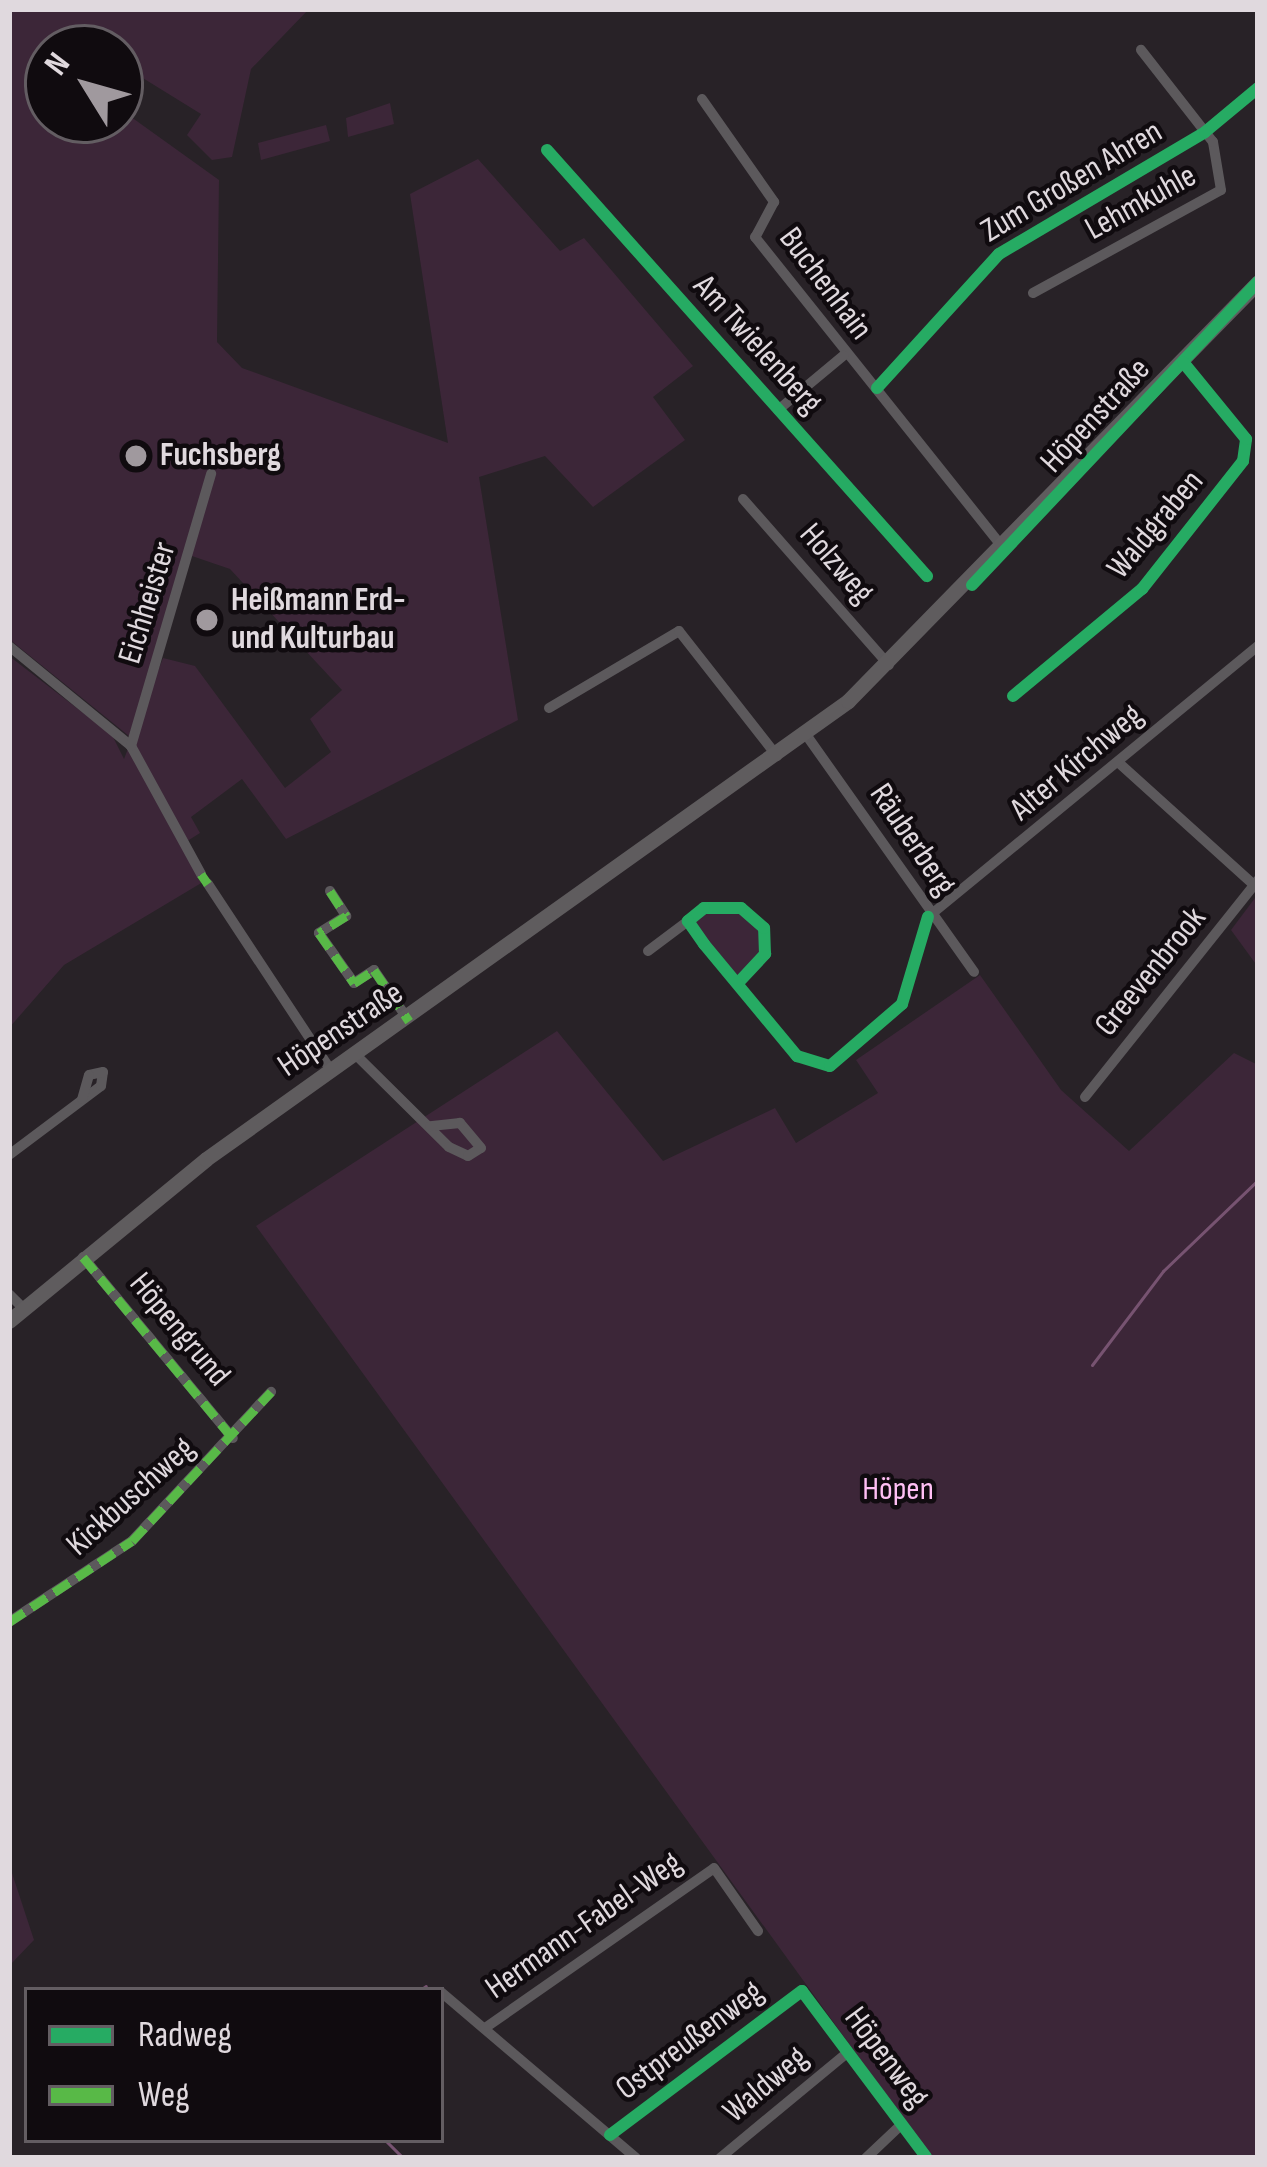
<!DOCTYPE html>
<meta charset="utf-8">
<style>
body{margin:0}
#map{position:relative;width:1267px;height:2167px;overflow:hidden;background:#282227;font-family:"Sofia Sans Condensed",sans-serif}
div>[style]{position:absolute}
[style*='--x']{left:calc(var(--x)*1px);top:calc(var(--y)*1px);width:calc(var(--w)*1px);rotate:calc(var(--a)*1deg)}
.green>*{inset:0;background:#3c2638}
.stream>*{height:3px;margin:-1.5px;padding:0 1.5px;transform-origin:1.5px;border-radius:1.5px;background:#775371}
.minor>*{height:10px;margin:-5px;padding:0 5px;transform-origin:5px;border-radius:5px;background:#5c595c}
.secondary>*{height:15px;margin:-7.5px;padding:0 7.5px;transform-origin:7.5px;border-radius:7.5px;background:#5f5c5e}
.quiet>*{height:9px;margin-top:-4.5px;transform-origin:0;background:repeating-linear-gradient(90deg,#58b947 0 18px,transparent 0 27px)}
.cycleway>*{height:12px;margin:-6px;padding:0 6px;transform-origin:6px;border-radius:6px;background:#26ab63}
.dots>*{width:33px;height:33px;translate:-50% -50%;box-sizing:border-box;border:6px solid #100b0f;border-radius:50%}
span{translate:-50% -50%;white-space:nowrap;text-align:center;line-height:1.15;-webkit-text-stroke:9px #100b0f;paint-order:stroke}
.street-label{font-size:33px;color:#e0d9de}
.poi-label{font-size:33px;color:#e0d9de;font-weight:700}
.left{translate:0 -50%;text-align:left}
.park-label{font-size:33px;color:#ffbff4}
.frame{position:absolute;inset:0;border:12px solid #e0d9de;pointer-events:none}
.legend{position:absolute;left:24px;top:1987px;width:420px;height:156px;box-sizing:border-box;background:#100b0f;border:3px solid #635d62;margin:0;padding:15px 21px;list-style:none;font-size:36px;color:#e0d9de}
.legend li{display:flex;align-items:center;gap:24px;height:60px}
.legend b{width:60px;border:3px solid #635d62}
.north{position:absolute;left:24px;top:24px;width:120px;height:120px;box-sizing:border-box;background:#100b0f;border:3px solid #635d62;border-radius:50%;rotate:307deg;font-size:33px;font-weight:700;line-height:48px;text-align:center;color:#e0d9de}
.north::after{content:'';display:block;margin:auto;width:42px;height:54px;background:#a0999e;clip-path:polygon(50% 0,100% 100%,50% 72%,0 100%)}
</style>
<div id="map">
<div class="green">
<div style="clip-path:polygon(9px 9px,309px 9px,251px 69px,232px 157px,212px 160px,187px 135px,201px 114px,133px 72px,120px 48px,48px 48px,48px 120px,120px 120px,120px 109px,219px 180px,217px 342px,242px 368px,448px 443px,410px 194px,478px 159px,560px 251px,584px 238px,693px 366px,653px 397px,685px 440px,593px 507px,545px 456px,479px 477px,518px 720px,286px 839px,242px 779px,191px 817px,200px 833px,181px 845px,203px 882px,64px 965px,9px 1028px,9px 656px,112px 735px,124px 759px,163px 658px,195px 666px,285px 788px,331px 752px,310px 719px,342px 690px,230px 569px,186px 554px,129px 736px,9px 639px)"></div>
<div style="clip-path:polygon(390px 103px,394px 124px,348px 137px,346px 118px)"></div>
<div style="clip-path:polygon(326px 125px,330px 141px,261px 160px,258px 143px)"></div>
<div style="clip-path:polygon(1258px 894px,1258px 967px,1231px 930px)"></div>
<div style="clip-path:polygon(705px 909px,741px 909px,761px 924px,764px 954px,738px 982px,688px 921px)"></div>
<div style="clip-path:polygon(980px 975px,1061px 1090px,1129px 1151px,1234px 1053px,1258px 1065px,1258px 2158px,932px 2158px,256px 1226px,557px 1031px,663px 1161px,775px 1108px,796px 1143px,878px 1093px,856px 1060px)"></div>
<div style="clip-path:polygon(9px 1864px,34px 1940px,9px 1966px)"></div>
</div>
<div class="stream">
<div style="--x:1092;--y:1365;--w:118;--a:-52.9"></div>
<div style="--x:1163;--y:1271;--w:132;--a:-43.8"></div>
<div style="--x:420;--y:1990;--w:7;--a:-34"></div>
<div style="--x:385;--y:2140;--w:25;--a:45"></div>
</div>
<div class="minor">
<div style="--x:702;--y:99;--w:126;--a:55"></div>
<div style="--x:774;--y:202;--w:40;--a:118"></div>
<div style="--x:755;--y:237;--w:398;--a:51.4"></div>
<div style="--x:547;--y:150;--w:571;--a:48.27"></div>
<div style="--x:1033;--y:293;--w:214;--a:-28.7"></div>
<div style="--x:1221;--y:190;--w:49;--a:-99.5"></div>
<div style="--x:1213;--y:142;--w:117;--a:-128"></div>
<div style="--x:877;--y:388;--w:181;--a:-47.7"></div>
<div style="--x:999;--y:254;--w:239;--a:-30.6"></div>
<div style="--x:1205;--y:132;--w:69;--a:-39.7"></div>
<div style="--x:778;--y:410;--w:85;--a:-39.7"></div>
<div style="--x:743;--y:499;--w:221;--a:48.7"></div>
<div style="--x:9;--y:646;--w:158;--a:39.3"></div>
<div style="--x:131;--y:746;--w:146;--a:61.3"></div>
<div style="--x:1013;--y:696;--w:168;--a:-39.7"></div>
<div style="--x:1142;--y:589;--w:163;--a:-51.7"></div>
<div style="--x:1243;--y:461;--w:22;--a:-82"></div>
<div style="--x:1246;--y:439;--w:99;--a:-129.3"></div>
<div style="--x:549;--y:708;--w:151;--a:-30.6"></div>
<div style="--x:679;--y:631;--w:159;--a:51.9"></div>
<div style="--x:807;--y:736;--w:289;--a:54.7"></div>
<div style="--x:131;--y:746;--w:284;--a:-73.6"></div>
<div style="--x:1119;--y:763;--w:182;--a:42.1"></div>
<div style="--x:208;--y:884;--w:225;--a:56.6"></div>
<div style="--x:330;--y:891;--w:30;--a:57"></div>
<div style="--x:346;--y:916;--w:32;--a:148"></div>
<div style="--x:319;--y:933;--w:61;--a:55"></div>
<div style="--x:354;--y:983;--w:24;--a:-33"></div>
<div style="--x:374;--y:970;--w:58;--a:55.5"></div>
<div style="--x:928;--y:917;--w:427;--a:-39.4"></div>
<div style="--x:648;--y:951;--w:50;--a:-36.9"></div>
<div style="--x:738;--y:983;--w:40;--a:-47"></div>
<div style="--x:765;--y:954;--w:26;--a:-92"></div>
<div style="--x:764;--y:928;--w:30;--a:-139"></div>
<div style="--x:741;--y:908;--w:37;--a:180"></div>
<div style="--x:704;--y:908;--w:21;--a:141"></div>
<div style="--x:688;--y:921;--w:28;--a:55"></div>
<div style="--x:704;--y:944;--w:146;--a:50.3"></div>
<div style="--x:797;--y:1056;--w:34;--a:17"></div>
<div style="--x:830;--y:1066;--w:95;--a:-40.7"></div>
<div style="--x:902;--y:1004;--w:91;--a:-73.4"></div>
<div style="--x:357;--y:1056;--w:129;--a:44.7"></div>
<div style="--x:449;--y:1147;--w:21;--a:25"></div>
<div style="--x:468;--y:1156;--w:15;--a:-32"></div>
<div style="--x:481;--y:1148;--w:33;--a:-130"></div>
<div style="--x:460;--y:1123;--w:30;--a:174"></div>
<div style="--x:1085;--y:1097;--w:278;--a:-51.4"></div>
<div style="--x:9;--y:1155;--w:115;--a:-36.9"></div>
<div style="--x:101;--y:1086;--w:14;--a:-82"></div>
<div style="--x:103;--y:1072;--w:14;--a:168"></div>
<div style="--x:89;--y:1075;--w:25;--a:106"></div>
<div style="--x:83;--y:1257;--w:235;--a:50.4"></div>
<div style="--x:9;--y:1294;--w:20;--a:45"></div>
<div style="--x:9;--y:1622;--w:147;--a:-33.4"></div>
<div style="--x:132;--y:1541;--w:204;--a:-47"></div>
<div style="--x:441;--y:1992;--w:256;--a:40.4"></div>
<div style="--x:485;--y:2028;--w:279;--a:-34.9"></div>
<div style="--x:714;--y:1868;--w:77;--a:55.1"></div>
<div style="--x:610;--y:2135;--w:240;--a:-36.9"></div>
<div style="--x:802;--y:1991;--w:207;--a:53.2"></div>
<div style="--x:720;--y:2158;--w:165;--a:-39.6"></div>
<div style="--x:866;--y:2158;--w:50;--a:-43.4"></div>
</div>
<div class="secondary">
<div style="--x:9;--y:1321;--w:255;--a:-39.4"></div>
<div style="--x:206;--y:1159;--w:789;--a:-35.5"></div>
<div style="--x:848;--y:701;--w:586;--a:-45.62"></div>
</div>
<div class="quiet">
<div style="--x:201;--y:874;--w:12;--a:55"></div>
<div style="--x:330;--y:891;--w:30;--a:57"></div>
<div style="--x:346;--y:916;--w:32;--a:148"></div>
<div style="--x:319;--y:933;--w:61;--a:55"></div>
<div style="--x:354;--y:983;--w:24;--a:-33"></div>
<div style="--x:374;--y:970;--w:62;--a:55.5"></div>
<div style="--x:83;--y:1257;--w:235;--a:50.4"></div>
<div style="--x:9;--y:1622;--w:147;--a:-33.4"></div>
<div style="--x:132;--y:1541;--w:204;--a:-47"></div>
</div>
<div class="cycleway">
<div style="--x:547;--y:150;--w:571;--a:48.27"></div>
<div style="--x:877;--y:388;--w:181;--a:-47.7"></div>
<div style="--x:999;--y:254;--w:239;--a:-30.6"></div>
<div style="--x:1205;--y:132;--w:69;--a:-39.7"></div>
<div style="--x:972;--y:585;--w:417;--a:-46.7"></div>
<div style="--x:1013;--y:696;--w:168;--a:-39.7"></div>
<div style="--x:1142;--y:589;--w:163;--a:-51.7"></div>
<div style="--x:1243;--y:461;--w:22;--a:-82"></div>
<div style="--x:1246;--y:439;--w:99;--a:-129.3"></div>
<div style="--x:738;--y:983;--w:40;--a:-47"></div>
<div style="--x:765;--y:954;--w:26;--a:-92"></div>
<div style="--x:764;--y:928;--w:30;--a:-139"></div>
<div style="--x:741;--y:908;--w:37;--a:180"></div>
<div style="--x:704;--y:908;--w:21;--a:141"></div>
<div style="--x:688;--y:921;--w:28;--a:55"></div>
<div style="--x:704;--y:944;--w:146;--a:50.3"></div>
<div style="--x:797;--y:1056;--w:34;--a:17"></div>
<div style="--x:830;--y:1066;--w:95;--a:-40.7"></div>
<div style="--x:902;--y:1004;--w:91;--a:-73.4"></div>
<div style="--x:610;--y:2135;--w:240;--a:-36.9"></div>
<div style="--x:802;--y:1991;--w:207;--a:53.2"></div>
</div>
<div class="dots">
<div style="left:136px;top:456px;background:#a0999e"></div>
<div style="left:207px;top:620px;background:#a0999e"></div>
</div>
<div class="street-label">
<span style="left:1072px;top:182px;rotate:-31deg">Zum Großen Ahren</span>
<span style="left:1141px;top:203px;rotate:-29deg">Lehmkuhle</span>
<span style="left:825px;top:284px;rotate:53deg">Buchenhain</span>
<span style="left:757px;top:345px;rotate:48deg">Am Twielenberg</span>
<span style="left:1096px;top:416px;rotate:-47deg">Höpenstraße</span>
<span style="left:1156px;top:525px;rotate:-50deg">Waldgraben</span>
<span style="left:836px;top:564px;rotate:49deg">Holzweg</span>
<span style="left:148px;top:603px;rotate:-73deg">Eichheister</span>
<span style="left:1077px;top:763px;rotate:-40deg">Alter Kirchweg</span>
<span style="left:912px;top:840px;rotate:56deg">Räuberberg</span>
<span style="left:1151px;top:972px;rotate:-51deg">Greevenbrook</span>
<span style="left:341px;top:1030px;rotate:-34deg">Höpenstraße</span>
<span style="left:179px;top:1330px;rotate:50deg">Höpengrund</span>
<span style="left:131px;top:1497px;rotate:-42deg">Kickbuschweg</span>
<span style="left:584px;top:1926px;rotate:-35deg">Hermann-Fabel-Weg</span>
<span style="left:690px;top:2041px;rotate:-37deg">Ostpreußenweg</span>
<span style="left:886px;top:2058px;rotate:53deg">Höpenweg</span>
<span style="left:766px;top:2085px;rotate:-40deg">Waldweg</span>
</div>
<div class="poi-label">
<span class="left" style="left:160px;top:456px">Fuchsberg</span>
<span class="left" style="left:231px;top:620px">Heißmann Erd-<br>und Kulturbau</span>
</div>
<div class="park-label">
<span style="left:898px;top:1490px">Höpen</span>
</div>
<div class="frame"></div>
<ul class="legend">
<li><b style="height:15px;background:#26ab63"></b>Radweg</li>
<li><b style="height:15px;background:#58b947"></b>Weg</li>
</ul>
<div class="north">N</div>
</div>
